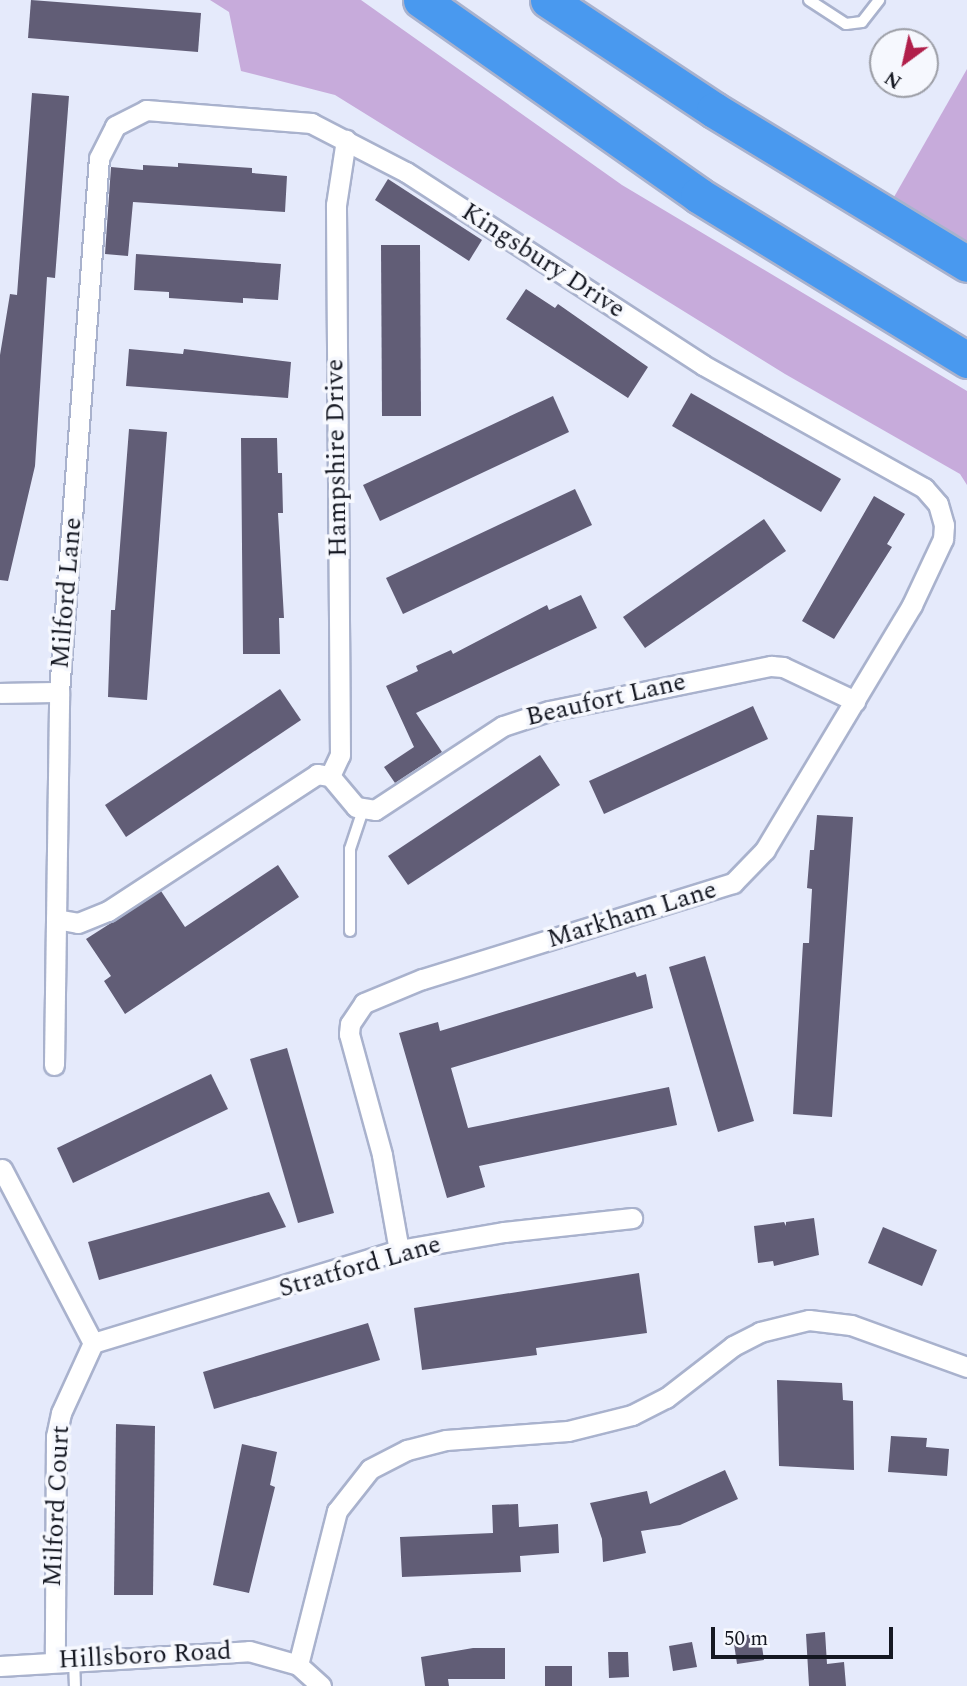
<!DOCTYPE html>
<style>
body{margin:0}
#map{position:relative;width:967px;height:1686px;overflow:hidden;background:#e5eafb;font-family:Spectral,serif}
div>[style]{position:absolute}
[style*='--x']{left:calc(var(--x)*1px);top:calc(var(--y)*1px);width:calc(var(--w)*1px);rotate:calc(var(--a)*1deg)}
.forest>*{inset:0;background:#c7abdb}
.building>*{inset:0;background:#615d76}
.roads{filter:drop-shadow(2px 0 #a9b2cd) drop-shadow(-2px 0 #a9b2cd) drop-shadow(0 2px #a9b2cd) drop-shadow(0 -2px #a9b2cd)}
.lane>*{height:10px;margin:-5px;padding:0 5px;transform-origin:5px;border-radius:5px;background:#fff}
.street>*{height:19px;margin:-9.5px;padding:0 9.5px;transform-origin:9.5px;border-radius:9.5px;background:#fff}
.highway>*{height:35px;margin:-17.5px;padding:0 17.5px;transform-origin:17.5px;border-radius:17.5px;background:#4999ef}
span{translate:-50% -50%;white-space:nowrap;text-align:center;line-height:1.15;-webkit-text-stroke:7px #f6f8fe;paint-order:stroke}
.street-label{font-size:26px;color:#151822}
.north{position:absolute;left:869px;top:28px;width:70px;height:70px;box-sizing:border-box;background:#f6f8fe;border:2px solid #9c9ea6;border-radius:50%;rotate:213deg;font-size:19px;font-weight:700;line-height:28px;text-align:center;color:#151822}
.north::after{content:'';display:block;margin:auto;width:24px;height:32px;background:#b11f4b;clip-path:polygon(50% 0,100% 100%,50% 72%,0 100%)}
.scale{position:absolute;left:711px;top:1627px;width:182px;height:32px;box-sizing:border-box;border:4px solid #151822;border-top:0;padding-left:9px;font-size:21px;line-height:24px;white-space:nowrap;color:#151822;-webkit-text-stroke:5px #f6f8fe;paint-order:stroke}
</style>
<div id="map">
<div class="forest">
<div style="clip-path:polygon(210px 0,361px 0,622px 185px,967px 391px,967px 485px,960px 474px,785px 374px,335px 95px,241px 71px,229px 12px)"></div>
<div style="clip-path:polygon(967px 69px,967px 244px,894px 197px)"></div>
</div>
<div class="building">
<div style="clip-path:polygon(31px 0,201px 13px,198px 52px,28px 38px)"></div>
<div style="clip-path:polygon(32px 93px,69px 96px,55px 278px,47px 277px,35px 466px,8px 581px,0 580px,0 355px,10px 294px,17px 295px)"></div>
<div style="clip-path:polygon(178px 163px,252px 168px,252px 173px,287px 176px,285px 212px,133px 202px,128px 256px,105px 254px,111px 167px,143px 170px,143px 165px,178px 167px)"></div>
<div style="clip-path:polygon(388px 179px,482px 240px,469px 261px,375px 200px)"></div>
<div style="clip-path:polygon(381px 245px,420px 245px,421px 416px,382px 416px)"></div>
<div style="clip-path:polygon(136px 254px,281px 264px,278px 300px,243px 298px,243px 303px,169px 298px,169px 292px,134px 290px)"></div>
<div style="clip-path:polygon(526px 289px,555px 308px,558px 304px,648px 367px,628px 398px,506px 319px)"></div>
<div style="clip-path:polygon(129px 349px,183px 354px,184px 349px,291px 362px,288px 398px,126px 386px)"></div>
<div style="clip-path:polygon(691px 393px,841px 479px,821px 512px,672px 426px)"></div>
<div style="clip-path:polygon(553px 396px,569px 432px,380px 521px,363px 485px)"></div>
<div style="clip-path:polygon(129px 429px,167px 432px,147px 700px,108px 697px,111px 610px,115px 610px)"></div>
<div style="clip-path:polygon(241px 438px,277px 438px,278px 473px,282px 473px,283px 513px,278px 513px,284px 618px,279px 618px,280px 654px,243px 654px)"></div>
<div style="clip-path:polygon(575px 489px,592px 525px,403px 614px,386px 578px)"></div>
<div style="clip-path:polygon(874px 496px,905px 514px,887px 544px,892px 547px,834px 639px,802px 621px)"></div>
<div style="clip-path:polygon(764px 519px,786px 551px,645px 648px,623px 617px)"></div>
<div style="clip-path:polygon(581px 595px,597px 628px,416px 713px,442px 752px,395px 783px,384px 767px,414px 747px,386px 686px,418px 671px,416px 666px,451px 650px,453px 654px,547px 605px,549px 610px)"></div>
<div style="clip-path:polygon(280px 689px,301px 720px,126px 837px,105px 805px)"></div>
<div style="clip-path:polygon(753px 706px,768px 739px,604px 814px,589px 781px)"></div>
<div style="clip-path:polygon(540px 755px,560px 785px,408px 885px,388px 856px)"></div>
<div style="clip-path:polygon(817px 815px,853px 817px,832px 1117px,793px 1114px,803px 943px,809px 943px,812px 889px,807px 888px,810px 850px,814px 850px)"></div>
<div style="clip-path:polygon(278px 865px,299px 897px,125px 1014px,104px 981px,111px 976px,86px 939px,161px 891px,185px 927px)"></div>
<div style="clip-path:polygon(705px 956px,754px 1121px,718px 1132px,669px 967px)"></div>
<div style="clip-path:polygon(635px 972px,637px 977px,646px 974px,653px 1008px,451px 1068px,468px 1128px,669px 1087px,677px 1125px,479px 1166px,485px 1187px,447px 1198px,399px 1033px,438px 1022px,440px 1031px)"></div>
<div style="clip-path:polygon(287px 1048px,334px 1213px,298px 1223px,250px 1059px)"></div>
<div style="clip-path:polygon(211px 1074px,228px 1109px,73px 1183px,57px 1148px)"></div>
<div style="clip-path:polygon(269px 1192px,286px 1227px,99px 1280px,88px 1242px)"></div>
<div style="clip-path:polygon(814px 1218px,819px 1255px,774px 1266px,773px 1261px,758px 1263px,754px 1226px,784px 1222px,786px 1226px,786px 1222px)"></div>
<div style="clip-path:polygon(883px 1227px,937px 1250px,922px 1286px,868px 1263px)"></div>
<div style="clip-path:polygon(639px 1273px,647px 1333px,536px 1348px,537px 1355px,422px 1370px,414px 1308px)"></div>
<div style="clip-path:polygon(368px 1323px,380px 1360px,214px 1409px,203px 1372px)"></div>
<div style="clip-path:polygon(777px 1380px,842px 1383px,843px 1400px,853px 1401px,854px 1470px,779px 1466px)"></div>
<div style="clip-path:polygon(116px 1424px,155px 1426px,153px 1595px,114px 1595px)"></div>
<div style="clip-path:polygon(891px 1436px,927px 1438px,926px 1447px,949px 1449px,947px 1476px,888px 1472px)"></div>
<div style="clip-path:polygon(242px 1444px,277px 1452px,270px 1485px,275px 1487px,249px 1593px,213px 1585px)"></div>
<div style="clip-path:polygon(725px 1470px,738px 1499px,680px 1525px,641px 1531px,646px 1553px,603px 1562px,602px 1539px,590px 1503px,647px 1491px,650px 1504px)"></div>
<div style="clip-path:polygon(518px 1504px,519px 1527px,558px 1524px,559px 1553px,520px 1556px,521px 1572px,402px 1577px,400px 1537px,493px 1533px,492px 1505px)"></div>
<div style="clip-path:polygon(825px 1632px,827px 1664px,844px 1662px,846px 1686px,809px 1686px,806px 1634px)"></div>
<div style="clip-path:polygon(760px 1633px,764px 1660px,737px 1664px,733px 1637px)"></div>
<div style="clip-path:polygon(692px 1642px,697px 1667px,673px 1671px,669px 1646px)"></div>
<div style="clip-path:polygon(473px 1648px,505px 1648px,505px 1679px,448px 1679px,449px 1686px,425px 1686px,421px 1657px)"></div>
<div style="clip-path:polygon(608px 1652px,628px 1652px,629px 1677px,609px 1678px)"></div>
<div style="clip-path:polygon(545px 1666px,572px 1666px,572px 1686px,545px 1686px)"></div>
</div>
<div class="roads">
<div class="lane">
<div style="--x:809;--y:0;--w:44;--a:33"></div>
<div style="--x:846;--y:24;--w:16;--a:-7"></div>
<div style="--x:862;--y:22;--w:28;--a:-52"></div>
<div style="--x:350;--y:931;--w:82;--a:-90"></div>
<div style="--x:350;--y:849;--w:41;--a:-71.6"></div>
<div style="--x:74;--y:1659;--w:27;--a:88"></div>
</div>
<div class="street">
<div style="--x:0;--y:693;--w:59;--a:-1"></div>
<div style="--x:330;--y:776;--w:23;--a:-65"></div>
<div style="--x:340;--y:755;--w:550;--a:-90.42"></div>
<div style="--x:336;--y:205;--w:66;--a:-81.3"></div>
<div style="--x:56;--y:919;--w:22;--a:10"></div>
<div style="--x:78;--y:923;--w:32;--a:-22"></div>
<div style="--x:108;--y:911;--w:250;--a:-33.2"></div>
<div style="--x:317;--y:774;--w:13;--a:9"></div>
<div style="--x:330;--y:776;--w:40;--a:50"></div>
<div style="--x:356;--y:807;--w:19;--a:9"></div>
<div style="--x:375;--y:810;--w:153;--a:-33.3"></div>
<div style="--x:503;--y:726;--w:48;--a:-18.1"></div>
<div style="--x:549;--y:711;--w:227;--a:-11.5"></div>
<div style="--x:771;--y:666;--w:12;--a:5"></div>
<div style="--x:783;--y:667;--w:80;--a:25.3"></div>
<div style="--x:54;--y:1065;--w:373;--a:-89.2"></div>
<div style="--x:59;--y:692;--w:535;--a:-85.72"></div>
<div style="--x:99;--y:158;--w:36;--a:-63"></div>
<div style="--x:115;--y:126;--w:35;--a:-27"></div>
<div style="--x:146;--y:110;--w:166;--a:4.5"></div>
<div style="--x:311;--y:123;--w:107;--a:27.3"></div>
<div style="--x:406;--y:172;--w:354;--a:33"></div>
<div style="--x:703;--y:365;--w:253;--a:29.1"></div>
<div style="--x:924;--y:488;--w:21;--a:49"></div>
<div style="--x:938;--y:504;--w:22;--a:74"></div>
<div style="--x:944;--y:525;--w:14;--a:94"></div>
<div style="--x:943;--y:539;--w:73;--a:115.2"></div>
<div style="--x:912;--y:605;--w:286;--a:121"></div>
<div style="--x:765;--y:850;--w:46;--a:134.1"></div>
<div style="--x:733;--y:883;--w:325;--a:162.8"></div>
<div style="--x:422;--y:979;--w:63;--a:157.5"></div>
<div style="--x:364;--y:1003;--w:25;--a:124"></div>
<div style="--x:350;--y:1024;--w:10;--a:96"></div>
<div style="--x:349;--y:1034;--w:125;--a:74.7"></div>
<div style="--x:382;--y:1155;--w:97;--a:79.9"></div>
<div style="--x:2;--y:1169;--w:196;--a:62.4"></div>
<div style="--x:93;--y:1343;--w:77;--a:114.6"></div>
<div style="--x:61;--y:1413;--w:24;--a:102"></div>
<div style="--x:56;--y:1436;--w:225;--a:90.3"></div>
<div style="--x:93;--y:1343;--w:320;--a:-16.9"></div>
<div style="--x:399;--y:1250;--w:107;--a:-9.7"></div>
<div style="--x:504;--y:1232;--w:129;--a:-6.2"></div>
<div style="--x:298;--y:1665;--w:159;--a:-75.8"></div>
<div style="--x:337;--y:1511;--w:53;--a:-51.8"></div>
<div style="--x:370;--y:1469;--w:42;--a:-27.2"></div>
<div style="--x:407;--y:1450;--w:40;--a:-14.4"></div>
<div style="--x:446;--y:1440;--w:122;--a:-4.2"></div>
<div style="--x:568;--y:1431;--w:66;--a:-14"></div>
<div style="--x:632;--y:1415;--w:38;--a:-27"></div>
<div style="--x:666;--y:1398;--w:85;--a:-37.8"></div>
<div style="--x:733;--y:1346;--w:30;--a:-27"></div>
<div style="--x:760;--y:1332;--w:50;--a:-13.8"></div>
<div style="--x:809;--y:1320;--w:42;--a:6.8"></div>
<div style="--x:851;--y:1325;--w:123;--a:19.9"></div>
<div style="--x:0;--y:1666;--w:249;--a:-3.4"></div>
<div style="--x:249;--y:1651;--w:51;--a:15.9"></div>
<div style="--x:298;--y:1665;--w:31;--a:42"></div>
</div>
<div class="highway">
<div style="--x:421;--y:0;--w:339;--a:35.1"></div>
<div style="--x:698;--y:195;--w:316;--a:31.5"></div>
<div style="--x:548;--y:0;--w:199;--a:33.5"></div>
<div style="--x:714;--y:110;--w:296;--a:31.3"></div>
</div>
</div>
<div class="street-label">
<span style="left:543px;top:261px;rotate:33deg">Kingsbury Drive</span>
<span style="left:337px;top:458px;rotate:-91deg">Hampshire Drive</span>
<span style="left:67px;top:593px;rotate:-85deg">Milford Lane</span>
<span style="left:606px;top:700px;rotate:-13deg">Beaufort Lane</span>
<span style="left:632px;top:915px;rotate:-17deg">Markham Lane</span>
<span style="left:360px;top:1267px;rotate:-16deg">Stratford Lane</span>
<span style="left:57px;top:1506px;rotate:-87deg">Milford Court</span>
<span style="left:145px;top:1656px;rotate:-3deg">Hillsboro Road</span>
</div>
<div class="north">N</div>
<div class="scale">50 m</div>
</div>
